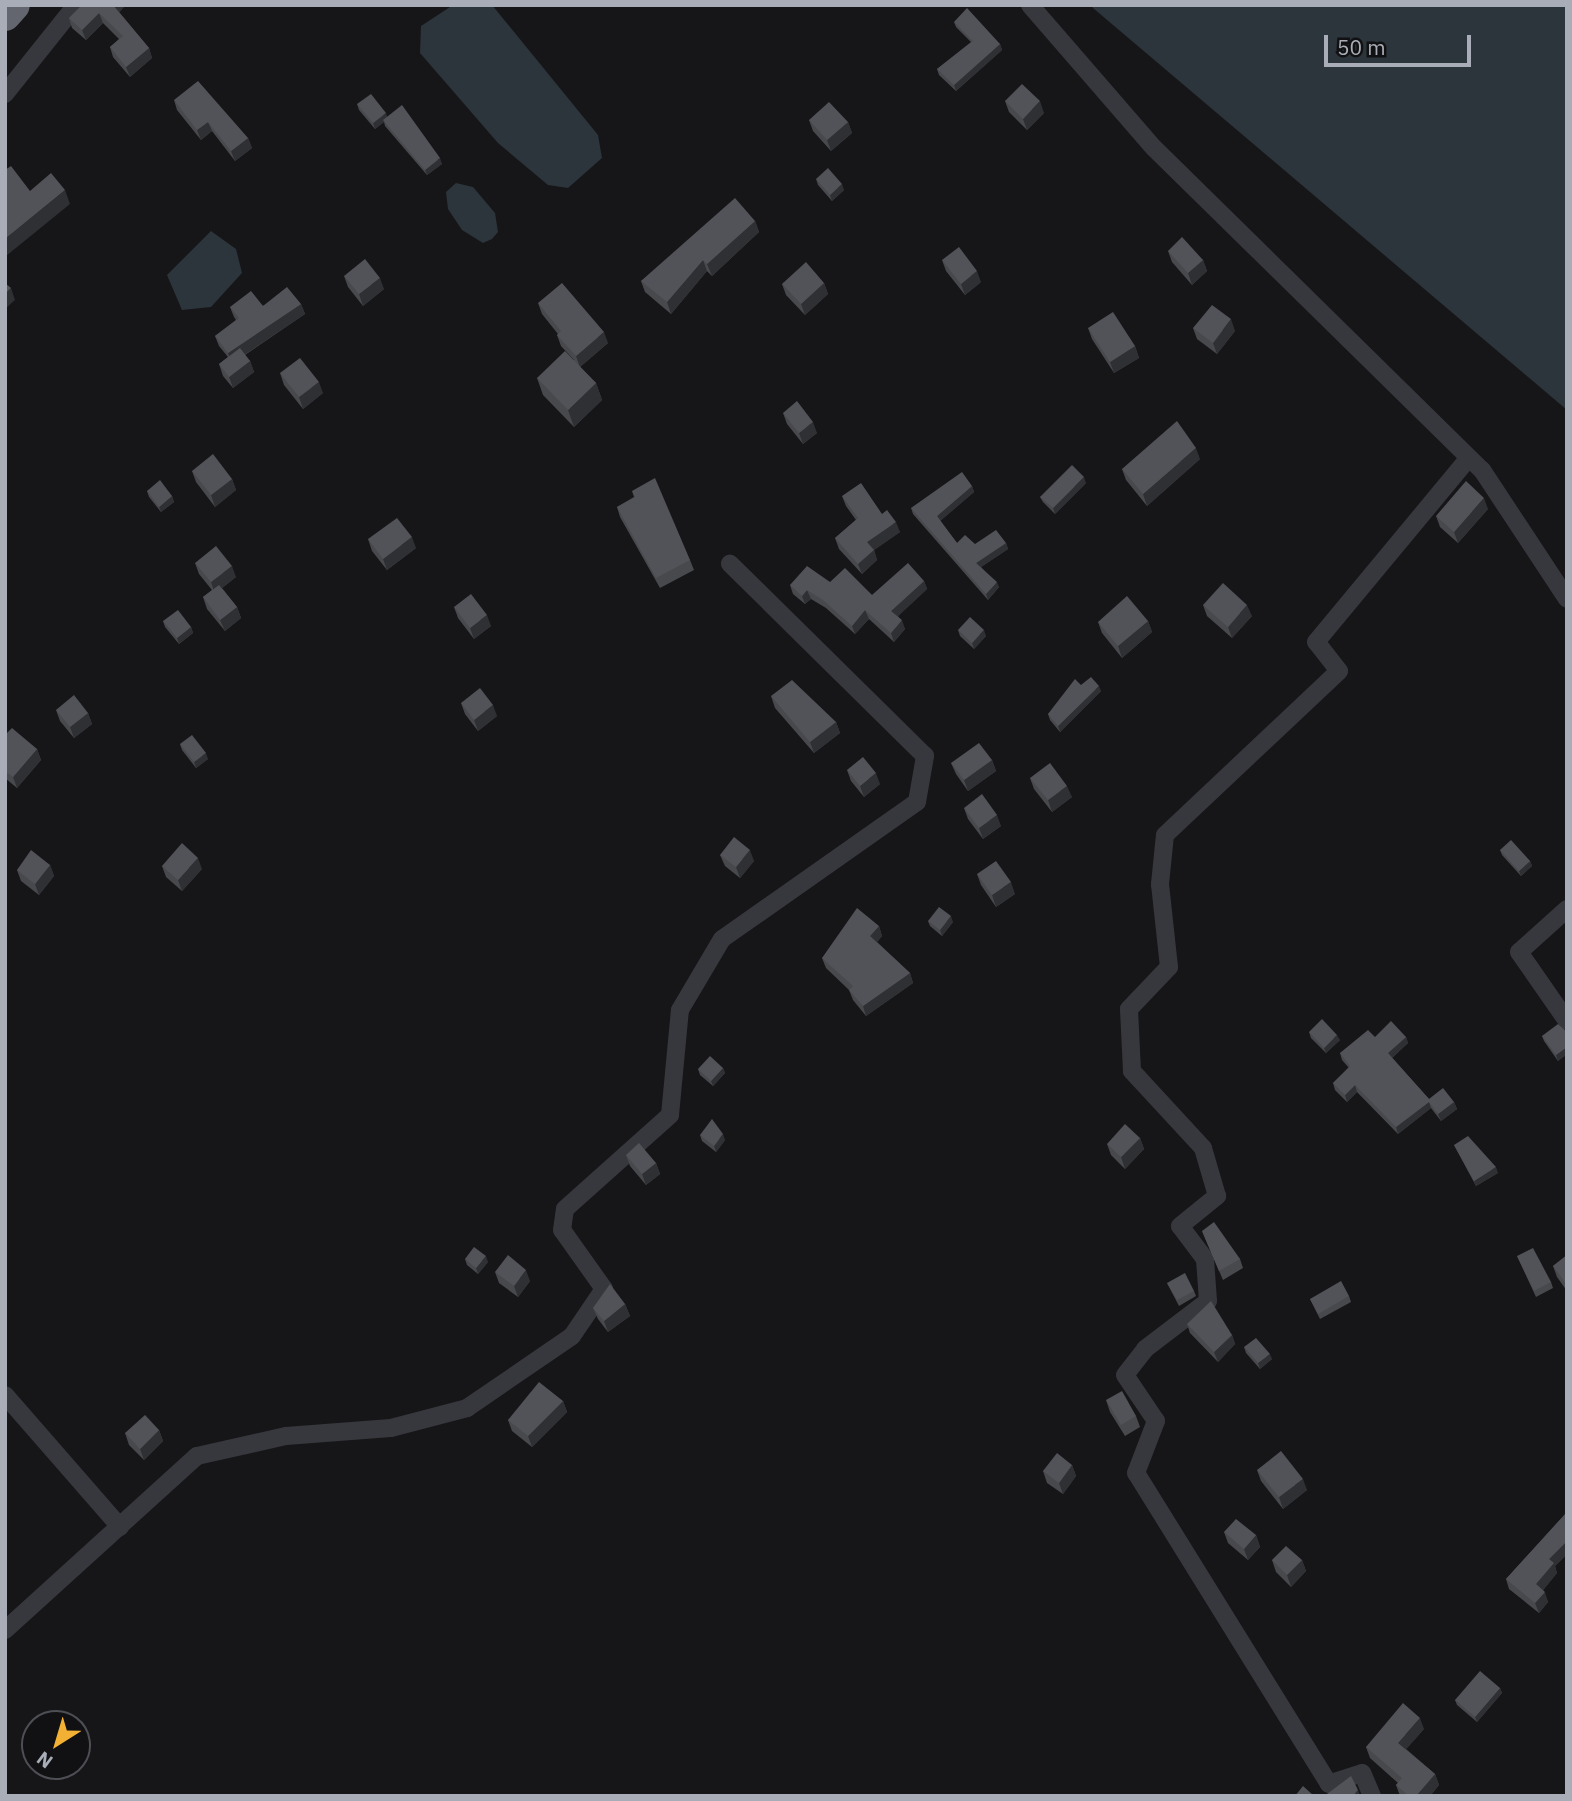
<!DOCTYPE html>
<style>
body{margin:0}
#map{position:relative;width:1572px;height:1801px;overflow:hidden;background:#161618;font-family:"IBM Plex Sans",sans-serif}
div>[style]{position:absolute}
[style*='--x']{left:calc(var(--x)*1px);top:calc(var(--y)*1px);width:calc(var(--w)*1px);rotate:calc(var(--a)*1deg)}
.water>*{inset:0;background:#2c353c}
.street>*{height:18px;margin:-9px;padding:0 9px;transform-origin:9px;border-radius:9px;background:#37383d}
.highway>*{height:32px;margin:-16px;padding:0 16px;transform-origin:16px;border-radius:16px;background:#63666e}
.wall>*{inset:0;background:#47494d}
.shaded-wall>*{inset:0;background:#2f3033}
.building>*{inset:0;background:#525359}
span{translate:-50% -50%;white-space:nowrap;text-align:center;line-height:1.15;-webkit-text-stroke:5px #111113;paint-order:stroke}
.frame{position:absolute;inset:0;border:7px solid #a8adb8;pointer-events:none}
.north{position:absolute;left:21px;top:1710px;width:70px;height:70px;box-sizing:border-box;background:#111113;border:2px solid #4d4f55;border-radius:50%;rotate:217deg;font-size:19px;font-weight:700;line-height:28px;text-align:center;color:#a8adb8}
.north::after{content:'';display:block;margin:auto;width:24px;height:32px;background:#f2b134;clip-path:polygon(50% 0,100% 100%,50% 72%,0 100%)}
.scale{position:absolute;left:1324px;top:35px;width:147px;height:32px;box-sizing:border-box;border:4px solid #a8adb8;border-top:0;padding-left:9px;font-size:21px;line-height:24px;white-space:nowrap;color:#a8adb8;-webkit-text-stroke:5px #111113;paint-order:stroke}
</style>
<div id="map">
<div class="water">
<div style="clip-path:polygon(453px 5px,492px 5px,598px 135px,602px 158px,568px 188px,548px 185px,498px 143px,420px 53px,421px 26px)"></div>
<div style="clip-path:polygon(1091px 5px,1567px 5px,1567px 410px,1093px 8px)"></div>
<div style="clip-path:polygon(456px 183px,473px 187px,495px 213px,498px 232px,492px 239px,483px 243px,462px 230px,448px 209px,446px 192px)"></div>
<div style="clip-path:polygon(211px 231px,236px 249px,242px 273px,211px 307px,182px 310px,167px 275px)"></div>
</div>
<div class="street">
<div style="--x:1030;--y:5;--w:189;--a:49.1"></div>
<div style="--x:1154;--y:148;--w:460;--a:44.5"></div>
<div style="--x:1482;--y:470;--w:154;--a:56.6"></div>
<div style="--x:5;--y:94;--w:114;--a:-51.4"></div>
<div style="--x:1567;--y:909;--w:64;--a:138.1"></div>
<div style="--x:1519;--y:952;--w:84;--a:55.2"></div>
<div style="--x:5;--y:1395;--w:175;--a:48.9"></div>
<div style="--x:5;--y:1630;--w:259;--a:-42.2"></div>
<div style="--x:197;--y:1456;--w:91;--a:-12.7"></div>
<div style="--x:286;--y:1436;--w:105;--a:-4.4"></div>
<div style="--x:391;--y:1428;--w:79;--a:-14.7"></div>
<div style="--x:467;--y:1408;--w:127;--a:-34.4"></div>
<div style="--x:572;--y:1336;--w:57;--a:-55.8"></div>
<div style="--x:604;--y:1289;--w:72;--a:-125.4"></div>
<div style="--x:562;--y:1230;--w:21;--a:-82"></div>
<div style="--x:565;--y:1209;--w:141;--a:-41.8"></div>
<div style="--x:670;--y:1115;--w:105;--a:-84.6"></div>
<div style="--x:680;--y:1010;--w:82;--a:-59.4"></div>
<div style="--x:722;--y:939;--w:238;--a:-35.1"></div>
<div style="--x:917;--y:802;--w:47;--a:-80.1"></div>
<div style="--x:925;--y:756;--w:274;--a:-135.4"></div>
<div style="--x:1372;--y:1796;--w:25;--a:-113"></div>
<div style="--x:1362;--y:1773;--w:35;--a:162"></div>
<div style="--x:1329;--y:1784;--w:366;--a:-121.8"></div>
<div style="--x:1136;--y:1473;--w:56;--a:-69"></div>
<div style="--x:1156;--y:1421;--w:55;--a:-124"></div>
<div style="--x:1125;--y:1375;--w:33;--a:-52"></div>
<div style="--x:1145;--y:1349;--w:79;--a:-37.3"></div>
<div style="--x:1208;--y:1301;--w:42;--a:-94.1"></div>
<div style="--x:1205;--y:1259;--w:41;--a:-127.1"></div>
<div style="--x:1180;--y:1226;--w:48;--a:-39"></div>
<div style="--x:1217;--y:1196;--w:50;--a:-106.3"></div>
<div style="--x:1203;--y:1148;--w:105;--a:-132.7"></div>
<div style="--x:1132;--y:1071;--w:62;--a:-92.8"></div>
<div style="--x:1129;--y:1009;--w:58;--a:-46.4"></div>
<div style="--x:1169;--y:967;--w:83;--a:-96.2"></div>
<div style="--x:1160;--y:884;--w:49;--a:-84.2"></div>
<div style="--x:1165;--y:835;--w:239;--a:-43.3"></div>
<div style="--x:1339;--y:671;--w:37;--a:-128"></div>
<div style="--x:1316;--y:642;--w:239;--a:-50.3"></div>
</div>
<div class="highway">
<div style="--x:5;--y:15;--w:13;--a:-48"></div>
</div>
<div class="wall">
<div style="clip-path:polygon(82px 5px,119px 12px,149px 48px,152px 58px,130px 77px,113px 57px,110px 47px,119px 39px,103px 23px,86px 40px,72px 28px,69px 18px)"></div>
<div style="clip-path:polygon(954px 22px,1000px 44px,1002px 50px,956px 91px,939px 75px,937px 69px,971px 42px,956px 27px)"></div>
<div style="clip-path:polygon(174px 100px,248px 138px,252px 148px,235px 161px,212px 131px,201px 140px,177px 110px)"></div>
<div style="clip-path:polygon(1005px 101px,1044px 113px,1027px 130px,1009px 112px)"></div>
<div style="clip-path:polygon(357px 104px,387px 117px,442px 164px,427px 175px,385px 126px,384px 122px,375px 129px,359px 110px)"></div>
<div style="clip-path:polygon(809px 120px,848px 122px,852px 133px,831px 151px,813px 131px)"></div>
<div style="clip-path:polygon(816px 179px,844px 190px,832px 201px,818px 185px)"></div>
<div style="clip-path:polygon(755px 221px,759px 232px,712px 276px,707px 271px,671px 314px,645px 292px,641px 281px)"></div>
<div style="clip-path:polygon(1168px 251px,1203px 260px,1207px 271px,1192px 285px,1172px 262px)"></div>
<div style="clip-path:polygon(942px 260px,981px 282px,965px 295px,946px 271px)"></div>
<div style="clip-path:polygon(344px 276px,384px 289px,363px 306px,348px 287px)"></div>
<div style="clip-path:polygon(824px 283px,828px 294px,805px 315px,786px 295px,782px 284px)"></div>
<div style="clip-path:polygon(538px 303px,608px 343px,580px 367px,596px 383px,602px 400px,574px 427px,543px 395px,537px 378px,574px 360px,561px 346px,557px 335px,558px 334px,542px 314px)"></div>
<div style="clip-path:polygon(301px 304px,305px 314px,245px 355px,250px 361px,254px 372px,233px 388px,223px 376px,219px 364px,228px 357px,219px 346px,215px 336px,236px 320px,234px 317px,230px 307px)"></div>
<div style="clip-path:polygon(1088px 328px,1135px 346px,1139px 358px,1114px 373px,1092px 339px)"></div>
<div style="clip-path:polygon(1193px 328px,1235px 331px,1217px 354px,1197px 339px)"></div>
<div style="clip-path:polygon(280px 373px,323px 393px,303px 409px,284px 385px)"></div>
<div style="clip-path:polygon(783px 413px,817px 433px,803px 444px,787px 424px)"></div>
<div style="clip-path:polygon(1200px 459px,1147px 506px,1126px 480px,1122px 469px)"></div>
<div style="clip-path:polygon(192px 471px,232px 479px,236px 490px,215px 507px,196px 482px)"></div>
<div style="clip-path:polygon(1086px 483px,1055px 514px,1043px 502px,1040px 497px)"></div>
<div style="clip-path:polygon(972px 486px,974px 492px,940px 521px,957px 543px,975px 544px,1006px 543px,1008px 549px,981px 567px,999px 587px,988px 600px,913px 514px,911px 508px)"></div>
<div style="clip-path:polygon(147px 491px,172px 496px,174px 502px,161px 512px,149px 497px)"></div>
<div style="clip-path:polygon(632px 491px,690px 560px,694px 570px,660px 588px,620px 517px,617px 507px,634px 497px)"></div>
<div style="clip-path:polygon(842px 496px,882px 514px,900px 532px,874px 550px,877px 560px,862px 574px,839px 549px,835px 538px,856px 520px,846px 506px)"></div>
<div style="clip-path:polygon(1488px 509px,1458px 543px,1440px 527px,1436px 516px)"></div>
<div style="clip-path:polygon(368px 539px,416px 548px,387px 570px,372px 551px)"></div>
<div style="clip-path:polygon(195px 563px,236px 577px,222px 588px,237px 607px,241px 618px,225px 631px,207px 609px,203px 597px,212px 590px,199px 574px)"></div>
<div style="clip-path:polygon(924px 581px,927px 589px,898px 616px,905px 629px,894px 642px,869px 619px,855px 634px,826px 608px,811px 599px,805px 604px,793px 594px,790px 585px,830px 582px,872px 595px)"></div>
<div style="clip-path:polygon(1203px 605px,1252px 616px,1232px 638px,1207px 616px)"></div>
<div style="clip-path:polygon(454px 607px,491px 626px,474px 639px,458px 618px)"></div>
<div style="clip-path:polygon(163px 621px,191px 627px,193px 633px,179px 644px,165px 627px)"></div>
<div style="clip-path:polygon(1148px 621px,1152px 632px,1122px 658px,1102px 633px,1098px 622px)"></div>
<div style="clip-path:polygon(958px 630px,986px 636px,974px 649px,960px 636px)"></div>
<div style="clip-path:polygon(1081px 685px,1101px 691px,1060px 732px,1050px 720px,1048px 714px)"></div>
<div style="clip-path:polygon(771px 696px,836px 722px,840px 733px,814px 753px,775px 708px)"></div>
<div style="clip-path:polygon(461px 703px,497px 716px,478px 731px,465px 714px)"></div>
<div style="clip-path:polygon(56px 710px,88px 713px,92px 724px,74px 738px,60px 721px)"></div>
<div style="clip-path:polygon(5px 735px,37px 749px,41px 760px,17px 788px,5px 778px)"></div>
<div style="clip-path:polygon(180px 744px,208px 759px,196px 768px,182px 750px)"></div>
<div style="clip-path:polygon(992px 760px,996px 771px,968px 791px,956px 774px,951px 763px)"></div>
<div style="clip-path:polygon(847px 770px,880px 784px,864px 797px,851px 781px)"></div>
<div style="clip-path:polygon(1030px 778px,1072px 797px,1052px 812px,1034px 789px)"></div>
<div style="clip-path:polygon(964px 808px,1001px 826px,983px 839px,968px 819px)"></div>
<div style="clip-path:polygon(1500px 850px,1530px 861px,1532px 866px,1521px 876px,1502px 855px)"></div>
<div style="clip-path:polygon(720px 855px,754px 861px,740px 878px,725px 866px)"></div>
<div style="clip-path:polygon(50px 865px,54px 876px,39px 895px,21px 881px,17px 870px)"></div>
<div style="clip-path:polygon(162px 866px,202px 869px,182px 891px,166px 877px)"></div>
<div style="clip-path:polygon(977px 874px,1015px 894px,996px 907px,981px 885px)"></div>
<div style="clip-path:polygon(928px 921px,953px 922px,942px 936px,930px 926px)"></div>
<div style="clip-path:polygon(879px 926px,882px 936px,877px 942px,910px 973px,913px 983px,866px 1016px,853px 1000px,849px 990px,826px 968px,822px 958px)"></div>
<div style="clip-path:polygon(1309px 1032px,1340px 1040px,1326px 1053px,1311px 1038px)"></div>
<div style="clip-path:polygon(1567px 1032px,1567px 1054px,1558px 1061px,1544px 1041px,1542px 1036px)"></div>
<div style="clip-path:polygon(1375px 1037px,1406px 1037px,1408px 1043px,1392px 1058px,1429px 1099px,1454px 1102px,1457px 1109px,1441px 1121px,1431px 1108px,1398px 1134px,1357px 1092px,1347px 1102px,1335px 1090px,1333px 1083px,1349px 1068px,1342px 1060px,1340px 1053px)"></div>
<div style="clip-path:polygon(723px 1068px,725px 1073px,713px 1086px,700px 1075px,698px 1069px)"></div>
<div style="clip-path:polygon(700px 1135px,725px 1140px,716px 1152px,702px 1141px)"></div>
<div style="clip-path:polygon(1140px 1138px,1144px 1149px,1125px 1169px,1111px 1155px,1107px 1144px)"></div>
<div style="clip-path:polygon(1454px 1145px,1498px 1173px,1476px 1186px)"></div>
<div style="clip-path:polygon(626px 1155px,656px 1163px,660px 1174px,646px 1185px,630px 1166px)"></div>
<div style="clip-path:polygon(1202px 1231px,1240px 1259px,1243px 1268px,1223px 1280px)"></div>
<div style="clip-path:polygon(1567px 1255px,1567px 1291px,1557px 1277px,1553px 1266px)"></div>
<div style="clip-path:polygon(1517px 1256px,1551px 1282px,1553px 1288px,1536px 1297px)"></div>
<div style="clip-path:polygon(465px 1259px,488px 1262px,478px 1274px,467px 1265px)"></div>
<div style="clip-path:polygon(495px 1272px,530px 1281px,518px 1297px,499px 1283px)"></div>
<div style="clip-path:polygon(1167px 1283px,1194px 1291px,1196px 1296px,1179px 1306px)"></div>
<div style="clip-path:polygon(1349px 1296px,1351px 1302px,1320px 1319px,1310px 1299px)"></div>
<div style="clip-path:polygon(625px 1304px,630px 1316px,608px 1332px,598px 1319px,593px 1308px)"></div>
<div style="clip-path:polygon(1187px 1324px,1232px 1335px,1235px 1344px,1218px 1362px,1190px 1333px)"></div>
<div style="clip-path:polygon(1244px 1347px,1272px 1359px,1260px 1369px,1246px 1353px)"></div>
<div style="clip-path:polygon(1106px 1400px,1136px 1416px,1140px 1427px,1125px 1436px,1110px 1412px)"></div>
<div style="clip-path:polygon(563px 1401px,567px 1412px,532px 1447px,512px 1431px,508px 1420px)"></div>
<div style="clip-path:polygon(159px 1430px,163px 1441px,144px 1460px,129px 1445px,125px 1433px)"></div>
<div style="clip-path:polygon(1072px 1465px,1076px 1476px,1063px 1494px,1047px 1483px,1043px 1471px)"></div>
<div style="clip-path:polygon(1257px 1470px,1307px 1490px,1283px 1509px,1261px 1481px)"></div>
<div style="clip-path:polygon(1567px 1512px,1567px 1554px,1555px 1566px,1557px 1573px,1543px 1590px,1548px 1602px,1539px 1613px,1509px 1589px,1506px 1579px)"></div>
<div style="clip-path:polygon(1224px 1532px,1256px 1535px,1260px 1547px,1248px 1560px,1228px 1543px)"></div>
<div style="clip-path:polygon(1272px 1560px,1302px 1560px,1306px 1571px,1291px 1587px,1276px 1572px)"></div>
<div style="clip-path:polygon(1500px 1688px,1502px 1693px,1477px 1722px,1457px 1705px,1455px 1700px)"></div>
<div style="clip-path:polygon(1424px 1729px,1406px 1749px,1435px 1774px,1439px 1785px,1430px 1796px,1400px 1796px,1396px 1785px,1398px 1783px,1370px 1758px,1366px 1747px)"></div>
</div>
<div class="shaded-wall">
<div style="clip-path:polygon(113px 5px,126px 5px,117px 15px)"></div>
<div style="clip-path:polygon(99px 13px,103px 23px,86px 40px,82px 30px)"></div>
<div style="clip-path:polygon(1000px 44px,1002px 50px,956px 91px,954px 85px)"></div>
<div style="clip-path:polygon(149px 48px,152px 58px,130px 77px,126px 67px)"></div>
<div style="clip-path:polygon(1040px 101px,1044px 113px,1027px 130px,1023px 119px)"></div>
<div style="clip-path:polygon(386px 113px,388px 119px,375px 129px,373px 123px)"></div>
<div style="clip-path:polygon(208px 122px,212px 131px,201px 140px,197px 130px)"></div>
<div style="clip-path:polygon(848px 122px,852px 133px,831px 151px,827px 140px)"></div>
<div style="clip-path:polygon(248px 138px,252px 148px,235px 161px,231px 151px)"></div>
<div style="clip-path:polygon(440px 158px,442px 164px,427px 175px,425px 170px)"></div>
<div style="clip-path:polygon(842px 184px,844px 190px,832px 201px,830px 195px)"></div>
<div style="clip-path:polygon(65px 190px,70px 204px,6px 256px,5px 239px)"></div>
<div style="clip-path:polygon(755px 221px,759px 232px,712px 276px,707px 264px)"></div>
<div style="clip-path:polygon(703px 260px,707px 271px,671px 314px,667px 302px)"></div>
<div style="clip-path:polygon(1203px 260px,1207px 271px,1192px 285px,1188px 273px)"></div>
<div style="clip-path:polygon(977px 271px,981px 282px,965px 295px,961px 284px)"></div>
<div style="clip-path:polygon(380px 278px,384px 289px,363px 306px,359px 294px)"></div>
<div style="clip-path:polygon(824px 283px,828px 294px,805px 315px,801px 304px)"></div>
<div style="clip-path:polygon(11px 288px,15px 300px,5px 309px,5px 294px)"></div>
<div style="clip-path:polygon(301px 304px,305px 314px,232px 363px,228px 353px)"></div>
<div style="clip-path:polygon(1231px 319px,1235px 331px,1217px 354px,1213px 343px)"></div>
<div style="clip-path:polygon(604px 332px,608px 343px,580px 367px,576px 356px)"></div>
<div style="clip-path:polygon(1135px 346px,1139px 358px,1114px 373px,1110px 362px)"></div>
<div style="clip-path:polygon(250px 361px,254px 372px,233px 388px,229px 377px)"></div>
<div style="clip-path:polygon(319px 382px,323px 393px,303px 409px,299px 397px)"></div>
<div style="clip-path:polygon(596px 383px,602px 400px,574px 427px,568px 410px)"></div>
<div style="clip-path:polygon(813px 422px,817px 433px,803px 444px,799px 433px)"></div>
<div style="clip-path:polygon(1196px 448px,1200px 459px,1147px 506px,1143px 494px)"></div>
<div style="clip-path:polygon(1084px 477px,1086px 483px,1055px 514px,1053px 508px)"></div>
<div style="clip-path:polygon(232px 479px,236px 490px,215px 507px,211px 495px)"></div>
<div style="clip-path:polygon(972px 486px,974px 492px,939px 522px,937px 516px)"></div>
<div style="clip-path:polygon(172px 496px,174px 502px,161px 512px,159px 507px)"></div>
<div style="clip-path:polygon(1484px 498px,1488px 509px,1458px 543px,1454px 532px)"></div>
<div style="clip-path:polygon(896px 522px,900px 532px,874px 550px,877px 560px,862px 574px,858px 564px,867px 542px)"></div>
<div style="clip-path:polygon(412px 537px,416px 548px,387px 570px,383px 559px)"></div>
<div style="clip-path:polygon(1006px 543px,1008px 549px,978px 569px,976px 563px)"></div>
<div style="clip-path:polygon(232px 566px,236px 577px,215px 594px,211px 582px)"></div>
<div style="clip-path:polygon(924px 581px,927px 589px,895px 619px,891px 611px)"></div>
<div style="clip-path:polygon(997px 582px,999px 587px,988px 600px,986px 594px)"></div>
<div style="clip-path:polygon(807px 590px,811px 599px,805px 604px,802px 596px)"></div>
<div style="clip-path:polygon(1247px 605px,1252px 616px,1232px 638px,1228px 627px)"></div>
<div style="clip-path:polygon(237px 607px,241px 618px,225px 631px,220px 620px)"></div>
<div style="clip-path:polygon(865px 610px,869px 619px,855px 634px,852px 626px)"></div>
<div style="clip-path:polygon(487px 615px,491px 626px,474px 639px,470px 628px)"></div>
<div style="clip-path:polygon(902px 620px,905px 629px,894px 642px,891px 633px)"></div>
<div style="clip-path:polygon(1148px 621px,1152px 632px,1122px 658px,1118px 646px)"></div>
<div style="clip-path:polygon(191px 627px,193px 633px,179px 644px,177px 638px)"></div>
<div style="clip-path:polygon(984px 630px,986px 636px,974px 649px,972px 643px)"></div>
<div style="clip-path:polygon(1099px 686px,1101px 691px,1060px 732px,1058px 726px)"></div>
<div style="clip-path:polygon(493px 705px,497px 716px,478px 731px,474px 720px)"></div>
<div style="clip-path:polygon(88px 713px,92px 724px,74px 738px,70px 727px)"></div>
<div style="clip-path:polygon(836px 722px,840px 733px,814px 753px,810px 742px)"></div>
<div style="clip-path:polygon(37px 749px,41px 760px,17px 788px,13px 777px)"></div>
<div style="clip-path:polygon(206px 753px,208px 759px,196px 768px,194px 762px)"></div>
<div style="clip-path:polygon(992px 760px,996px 771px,968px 791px,964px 780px)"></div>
<div style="clip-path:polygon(876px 773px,880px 784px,864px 797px,860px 786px)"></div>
<div style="clip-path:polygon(1067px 786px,1072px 797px,1052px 812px,1048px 800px)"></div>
<div style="clip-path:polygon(997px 815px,1001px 826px,983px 839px,979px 828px)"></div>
<div style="clip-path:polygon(750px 850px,754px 861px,740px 878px,736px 867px)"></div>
<div style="clip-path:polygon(198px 858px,202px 869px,182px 891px,178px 880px)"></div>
<div style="clip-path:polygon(1530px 861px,1532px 866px,1521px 876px,1519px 871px)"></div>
<div style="clip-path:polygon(50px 865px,54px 876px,39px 895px,35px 884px)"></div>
<div style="clip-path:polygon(1011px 882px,1015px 894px,996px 907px,992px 895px)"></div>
<div style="clip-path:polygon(951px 916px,953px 922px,942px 936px,940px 930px)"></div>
<div style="clip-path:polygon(879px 926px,882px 936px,874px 946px,870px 936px)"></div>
<div style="clip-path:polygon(910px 973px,913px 983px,866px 1016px,863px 1006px)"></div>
<div style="clip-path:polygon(1337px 1035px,1340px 1040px,1326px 1053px,1324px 1048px)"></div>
<div style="clip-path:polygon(1406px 1037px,1408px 1043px,1390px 1060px,1388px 1053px)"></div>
<div style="clip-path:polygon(1567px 1047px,1567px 1054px,1558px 1061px,1556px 1055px)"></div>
<div style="clip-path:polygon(723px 1068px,725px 1073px,713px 1086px,711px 1081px)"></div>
<div style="clip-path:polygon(1355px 1085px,1357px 1092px,1347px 1102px,1345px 1095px)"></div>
<div style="clip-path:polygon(1429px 1102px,1431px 1108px,1398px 1134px,1396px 1127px)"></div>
<div style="clip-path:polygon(1454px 1102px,1457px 1109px,1441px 1121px,1438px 1114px)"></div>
<div style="clip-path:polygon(723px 1134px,725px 1140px,716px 1152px,714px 1146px)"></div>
<div style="clip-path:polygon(1140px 1138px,1144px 1149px,1125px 1169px,1121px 1157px)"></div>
<div style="clip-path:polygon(656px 1163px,660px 1174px,646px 1185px,642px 1174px)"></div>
<div style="clip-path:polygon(1496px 1167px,1498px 1173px,1476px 1186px,1474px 1181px)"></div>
<div style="clip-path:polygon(486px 1256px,488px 1262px,478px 1274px,476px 1268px)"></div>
<div style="clip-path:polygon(526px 1270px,530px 1281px,518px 1297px,514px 1286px)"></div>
<div style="clip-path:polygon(625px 1304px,630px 1316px,608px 1332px,604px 1321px)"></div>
<div style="clip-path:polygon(1232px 1335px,1235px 1344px,1218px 1362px,1214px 1352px)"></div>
<div style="clip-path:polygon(1270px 1354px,1272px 1359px,1260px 1369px,1258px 1363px)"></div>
<div style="clip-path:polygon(563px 1401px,567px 1412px,532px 1447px,528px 1436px)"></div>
<div style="clip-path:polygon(159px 1430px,163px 1441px,144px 1460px,140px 1449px)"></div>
<div style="clip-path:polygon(1072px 1465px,1076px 1476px,1063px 1494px,1059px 1483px)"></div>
<div style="clip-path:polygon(1303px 1479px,1307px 1490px,1283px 1509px,1279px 1497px)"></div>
<div style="clip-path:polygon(1256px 1535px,1260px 1547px,1248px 1560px,1244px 1549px)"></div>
<div style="clip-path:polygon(1567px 1541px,1567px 1554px,1555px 1566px,1557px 1573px,1540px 1594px,1536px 1584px,1549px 1559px)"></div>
<div style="clip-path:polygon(1302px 1560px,1306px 1571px,1291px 1587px,1287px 1575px)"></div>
<div style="clip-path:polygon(1545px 1592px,1548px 1602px,1539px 1613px,1535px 1603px)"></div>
<div style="clip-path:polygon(1500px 1688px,1502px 1693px,1477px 1722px,1475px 1717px)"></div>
<div style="clip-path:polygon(1420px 1718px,1424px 1729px,1402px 1754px,1398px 1743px)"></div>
<div style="clip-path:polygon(1435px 1774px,1439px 1785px,1430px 1796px,1416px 1796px)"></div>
<div style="clip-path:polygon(1358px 1790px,1360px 1796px,1353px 1796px)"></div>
</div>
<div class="building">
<div style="clip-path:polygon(82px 5px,113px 5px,149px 48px,126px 67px,110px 47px,123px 36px,99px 13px,82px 30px,69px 18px)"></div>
<div style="clip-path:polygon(967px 8px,1000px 44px,954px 85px,937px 69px,973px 41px,954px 22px)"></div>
<div style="clip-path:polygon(198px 81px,248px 138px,231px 151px,208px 122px,197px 130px,174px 100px)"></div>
<div style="clip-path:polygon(1022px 84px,1040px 101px,1023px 119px,1005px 101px)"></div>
<div style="clip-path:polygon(371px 94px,386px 113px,373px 123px,357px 104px)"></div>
<div style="clip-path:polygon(829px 102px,848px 122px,827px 140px,809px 120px)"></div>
<div style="clip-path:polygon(402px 105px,440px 158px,425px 170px,383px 120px)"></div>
<div style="clip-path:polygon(11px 166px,30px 191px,51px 173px,65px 190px,5px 239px,5px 170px)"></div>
<div style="clip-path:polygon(828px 168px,842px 184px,830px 195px,816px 179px)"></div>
<div style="clip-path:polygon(735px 198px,755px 221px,707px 264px,703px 260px,667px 302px,641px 281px)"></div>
<div style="clip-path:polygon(1182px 237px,1203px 260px,1188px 273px,1168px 251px)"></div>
<div style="clip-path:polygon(959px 247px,977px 271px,961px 284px,942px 260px)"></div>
<div style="clip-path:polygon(365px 259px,380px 278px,359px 294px,344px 276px)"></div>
<div style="clip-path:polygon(806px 262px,824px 283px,801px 304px,782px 284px)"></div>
<div style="clip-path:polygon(5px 283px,11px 288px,5px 294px)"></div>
<div style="clip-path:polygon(562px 283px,604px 332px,576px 356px,557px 335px,561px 331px,538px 303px)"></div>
<div style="clip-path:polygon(287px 287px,301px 304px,228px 353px,215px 336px,239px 318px,230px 307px,251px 291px,263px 306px)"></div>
<div style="clip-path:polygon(1212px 305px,1231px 319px,1213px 343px,1193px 328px)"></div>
<div style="clip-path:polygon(1113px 312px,1135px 346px,1110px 362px,1088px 328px)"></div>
<div style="clip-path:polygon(240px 348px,250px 361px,229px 377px,219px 364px)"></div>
<div style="clip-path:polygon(565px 351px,596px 383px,568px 410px,537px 378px)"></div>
<div style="clip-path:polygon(300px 358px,319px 382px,299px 397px,280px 373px)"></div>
<div style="clip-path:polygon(797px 401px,813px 422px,799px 433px,783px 413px)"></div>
<div style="clip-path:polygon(1177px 421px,1196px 448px,1143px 494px,1122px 469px)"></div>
<div style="clip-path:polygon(213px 454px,232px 479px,211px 495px,192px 471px)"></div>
<div style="clip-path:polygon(1072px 465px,1084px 477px,1053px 508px,1040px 497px)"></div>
<div style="clip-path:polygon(962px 472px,972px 486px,937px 516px,957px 543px,965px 535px,975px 544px,996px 530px,1006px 543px,976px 563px,997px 582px,986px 594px,911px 508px)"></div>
<div style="clip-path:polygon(655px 478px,690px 560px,656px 578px,617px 507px,635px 497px,632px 491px)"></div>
<div style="clip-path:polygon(160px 480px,172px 496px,159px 507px,147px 491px)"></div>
<div style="clip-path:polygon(1466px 481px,1484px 498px,1454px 532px,1436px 516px)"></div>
<div style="clip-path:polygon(861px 483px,882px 514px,887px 510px,896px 522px,867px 542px,874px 550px,858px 564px,835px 538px,858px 518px,842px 496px)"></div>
<div style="clip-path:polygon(397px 518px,412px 537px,383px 559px,368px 539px)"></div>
<div style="clip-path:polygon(216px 546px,232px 566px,211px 582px,195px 563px)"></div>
<div style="clip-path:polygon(908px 563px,924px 581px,891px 611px,902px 620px,891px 633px,865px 610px,852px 626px,823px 600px,807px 590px,802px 596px,790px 585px,807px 566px,830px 582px,845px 568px,872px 595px)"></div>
<div style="clip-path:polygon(1223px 583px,1247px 605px,1228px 627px,1203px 605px)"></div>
<div style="clip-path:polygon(219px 585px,237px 607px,220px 620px,203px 597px)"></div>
<div style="clip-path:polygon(471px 594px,487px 615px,470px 628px,454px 607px)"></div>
<div style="clip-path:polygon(1127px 596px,1148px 621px,1118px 646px,1098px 622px)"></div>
<div style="clip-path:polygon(178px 610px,191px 627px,177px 638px,163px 621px)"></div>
<div style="clip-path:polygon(970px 617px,984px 630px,972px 643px,958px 630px)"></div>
<div style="clip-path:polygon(1091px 677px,1099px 686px,1058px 726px,1048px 714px,1075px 679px,1081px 685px)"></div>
<div style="clip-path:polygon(792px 680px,836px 722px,810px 742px,771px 696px)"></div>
<div style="clip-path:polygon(480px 688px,493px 705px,474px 720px,461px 703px)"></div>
<div style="clip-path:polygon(74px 695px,88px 713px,70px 727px,56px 710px)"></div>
<div style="clip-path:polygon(12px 728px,37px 749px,13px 777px,5px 771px,5px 735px)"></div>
<div style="clip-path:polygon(192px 735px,206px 753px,194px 762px,180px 744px)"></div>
<div style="clip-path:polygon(979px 743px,992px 760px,964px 780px,951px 763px)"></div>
<div style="clip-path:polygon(863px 757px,876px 773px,860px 786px,847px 770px)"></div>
<div style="clip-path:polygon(1050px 763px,1067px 786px,1048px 800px,1030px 778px)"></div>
<div style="clip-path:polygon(982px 794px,997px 815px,979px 828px,964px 808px)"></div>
<div style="clip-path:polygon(734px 837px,750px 850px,736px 867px,720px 855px)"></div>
<div style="clip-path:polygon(1511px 840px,1530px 861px,1519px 871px,1500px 850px)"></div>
<div style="clip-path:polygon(182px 843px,198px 858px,178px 880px,162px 866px)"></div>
<div style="clip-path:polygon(31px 850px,50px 865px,35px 884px,17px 870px)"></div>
<div style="clip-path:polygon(996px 861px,1011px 882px,992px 895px,977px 874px)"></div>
<div style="clip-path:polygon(939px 907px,951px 916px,940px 930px,928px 921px)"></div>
<div style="clip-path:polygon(857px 908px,879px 926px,870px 936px,910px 973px,863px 1006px,849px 990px,853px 986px,822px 958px)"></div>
<div style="clip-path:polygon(1322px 1019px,1337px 1035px,1324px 1048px,1309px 1032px)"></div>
<div style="clip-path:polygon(1391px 1021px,1406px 1037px,1388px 1053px,1429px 1099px,1443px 1088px,1454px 1102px,1438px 1114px,1429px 1102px,1396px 1127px,1355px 1085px,1345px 1095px,1333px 1083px,1350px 1066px,1340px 1053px,1368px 1030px,1375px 1037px)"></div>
<div style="clip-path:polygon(1558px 1024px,1567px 1032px,1567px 1047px,1556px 1055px,1542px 1036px)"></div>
<div style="clip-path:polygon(710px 1056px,723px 1068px,711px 1081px,698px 1069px)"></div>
<div style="clip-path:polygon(712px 1119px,723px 1134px,714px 1146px,700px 1135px)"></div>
<div style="clip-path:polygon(1125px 1124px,1140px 1138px,1121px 1157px,1107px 1144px)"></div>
<div style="clip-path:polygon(1468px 1136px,1496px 1167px,1474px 1181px,1454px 1145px)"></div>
<div style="clip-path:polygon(639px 1143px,656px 1163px,642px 1174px,626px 1155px)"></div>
<div style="clip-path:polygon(1214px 1222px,1240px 1259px,1219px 1271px,1202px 1231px)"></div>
<div style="clip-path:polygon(474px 1247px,486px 1256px,476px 1268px,465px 1259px)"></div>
<div style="clip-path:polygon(1533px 1248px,1551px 1282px,1534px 1291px,1517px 1256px)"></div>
<div style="clip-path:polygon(508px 1255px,526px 1270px,514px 1286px,495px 1272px)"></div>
<div style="clip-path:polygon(1567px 1255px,1567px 1285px,1553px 1266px)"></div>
<div style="clip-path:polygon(1185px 1273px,1194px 1291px,1177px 1300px,1167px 1283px)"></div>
<div style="clip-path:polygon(1341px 1281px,1349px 1296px,1318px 1314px,1310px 1299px)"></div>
<div style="clip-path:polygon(610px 1284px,625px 1304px,604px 1321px,593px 1308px)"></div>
<div style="clip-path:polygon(1211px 1301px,1232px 1335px,1214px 1352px,1187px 1324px)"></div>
<div style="clip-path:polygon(1256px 1338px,1270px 1354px,1258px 1363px,1244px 1347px)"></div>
<div style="clip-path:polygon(539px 1382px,563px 1401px,528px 1436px,508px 1420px)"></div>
<div style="clip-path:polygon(1122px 1391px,1136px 1416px,1121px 1425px,1106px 1400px)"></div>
<div style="clip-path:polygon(145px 1415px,159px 1430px,140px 1449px,125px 1433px)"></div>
<div style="clip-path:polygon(1281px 1451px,1303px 1479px,1279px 1497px,1257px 1470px)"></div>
<div style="clip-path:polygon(1057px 1453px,1072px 1465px,1059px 1483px,1043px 1471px)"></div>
<div style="clip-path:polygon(1567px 1512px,1567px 1541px,1549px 1559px,1554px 1563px,1536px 1584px,1545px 1592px,1535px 1603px,1506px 1579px)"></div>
<div style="clip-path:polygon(1236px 1519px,1256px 1535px,1244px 1549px,1224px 1532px)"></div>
<div style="clip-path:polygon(1286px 1546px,1302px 1560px,1287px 1575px,1272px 1560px)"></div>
<div style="clip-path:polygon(1480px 1671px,1500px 1688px,1475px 1717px,1455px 1700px)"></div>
<div style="clip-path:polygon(1403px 1703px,1420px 1718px,1398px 1743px,1435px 1774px,1416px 1796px,1409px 1796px,1396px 1785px,1402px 1778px,1366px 1747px)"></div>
<div style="clip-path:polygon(1351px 1776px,1358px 1790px,1353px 1796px,1329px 1796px,1327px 1794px)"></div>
<div style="clip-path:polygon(1303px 1786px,1314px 1796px,1295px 1796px)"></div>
</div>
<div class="frame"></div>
<div class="north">N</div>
<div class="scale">50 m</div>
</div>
